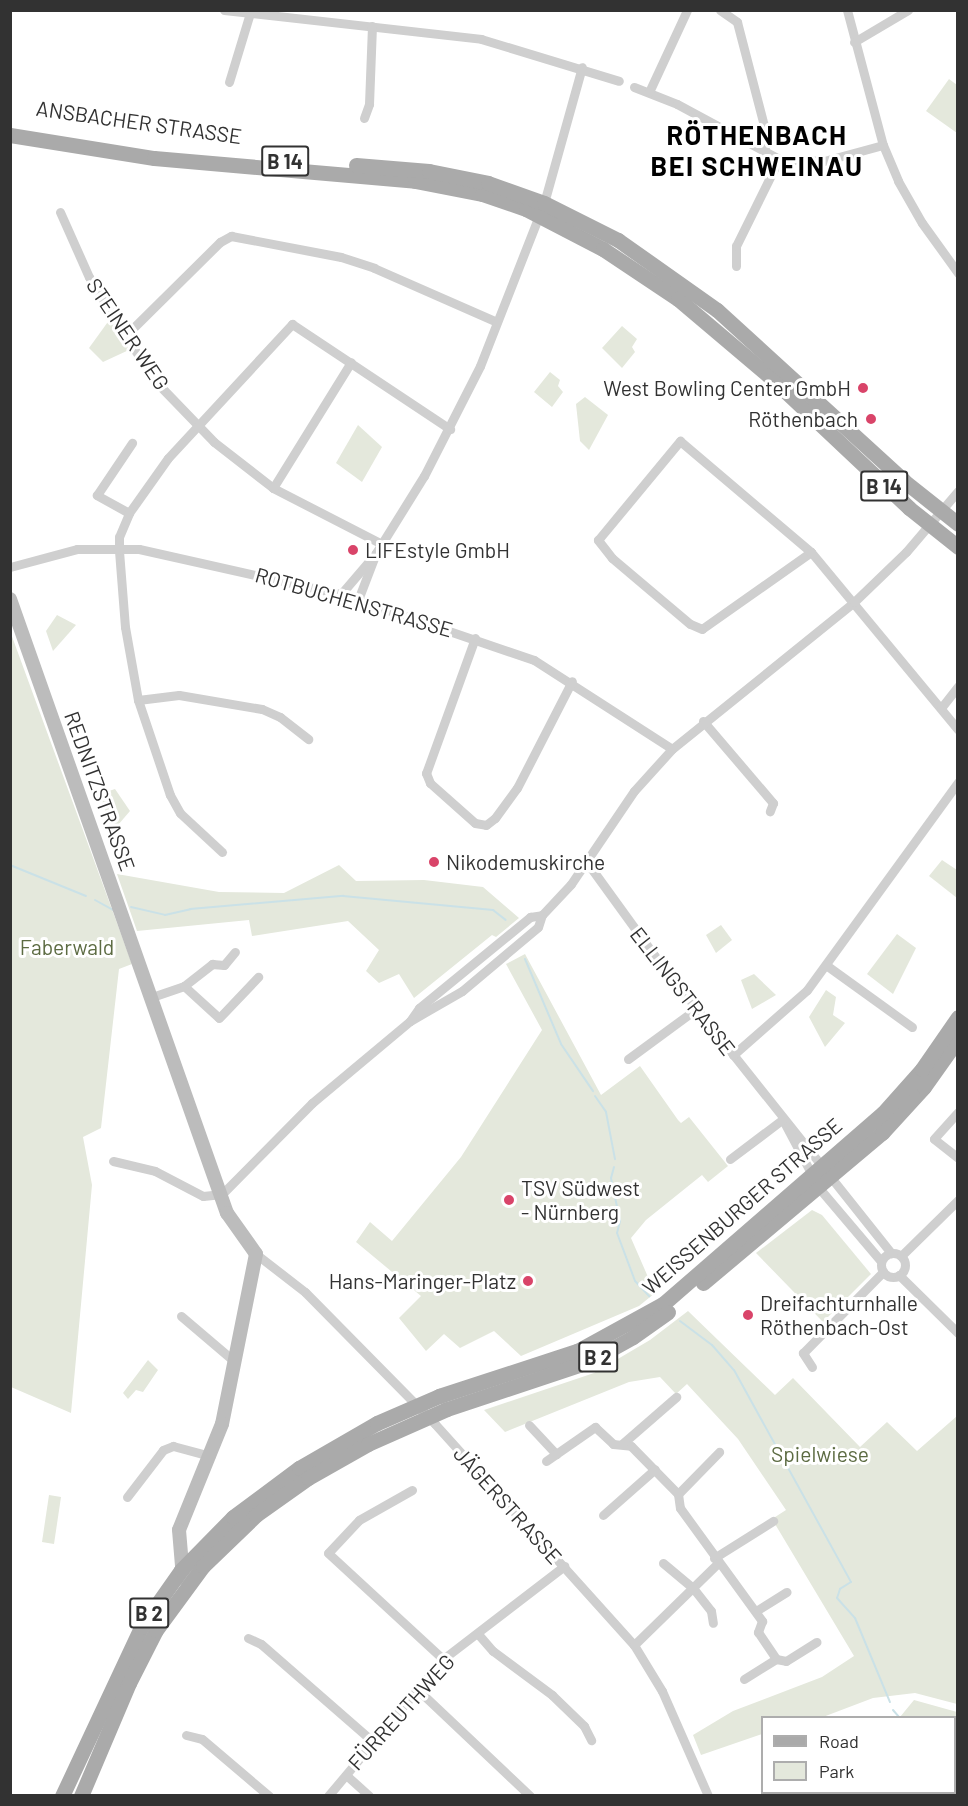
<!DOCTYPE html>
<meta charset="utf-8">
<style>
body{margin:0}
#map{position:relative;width:968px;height:1806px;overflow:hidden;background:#fff;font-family:Barlow,sans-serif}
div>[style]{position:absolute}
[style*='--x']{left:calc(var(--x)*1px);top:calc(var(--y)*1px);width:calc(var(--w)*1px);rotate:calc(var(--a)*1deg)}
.green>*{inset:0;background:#e4e8dc}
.stream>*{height:2px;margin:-1px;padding:0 1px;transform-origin:1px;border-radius:1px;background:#cae1e7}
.minor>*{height:9px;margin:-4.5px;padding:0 4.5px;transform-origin:4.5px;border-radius:4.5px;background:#cfcfcf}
.minor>.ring{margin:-4.5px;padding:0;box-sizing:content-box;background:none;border:9px solid #cfcfcf;border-radius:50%}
.secondary>*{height:14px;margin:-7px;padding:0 7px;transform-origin:7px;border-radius:7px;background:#bcbcbc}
.primary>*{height:15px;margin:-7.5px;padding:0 7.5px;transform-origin:7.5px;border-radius:7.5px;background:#aaa}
.dots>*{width:16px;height:16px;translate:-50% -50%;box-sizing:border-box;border:3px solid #fff;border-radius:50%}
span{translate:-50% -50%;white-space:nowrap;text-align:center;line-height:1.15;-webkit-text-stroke:6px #fff;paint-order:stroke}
.shield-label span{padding:2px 4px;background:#fff;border:2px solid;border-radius:4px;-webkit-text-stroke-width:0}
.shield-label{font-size:20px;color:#323232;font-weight:700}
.street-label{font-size:21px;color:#323232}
.poi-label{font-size:21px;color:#323232}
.right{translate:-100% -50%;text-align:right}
.left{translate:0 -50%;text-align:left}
.park-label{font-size:21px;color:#5c6b42}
.district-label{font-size:27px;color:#000;font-weight:700;letter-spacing:1.5px}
.frame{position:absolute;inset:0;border:12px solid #323232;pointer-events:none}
.legend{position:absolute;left:761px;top:1716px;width:195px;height:78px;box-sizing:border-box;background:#fff;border:2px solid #adadad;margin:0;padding:8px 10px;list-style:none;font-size:18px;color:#323232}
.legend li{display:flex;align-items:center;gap:12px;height:30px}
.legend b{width:30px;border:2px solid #adadad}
</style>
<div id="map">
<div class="green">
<div style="clip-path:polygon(949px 79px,957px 85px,957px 133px,926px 111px)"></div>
<div style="clip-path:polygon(110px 319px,131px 349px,103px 362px,89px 348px)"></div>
<div style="clip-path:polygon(622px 326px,637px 339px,632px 347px,635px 352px,622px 368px,602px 348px)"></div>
<div style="clip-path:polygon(550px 372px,560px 380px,558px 386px,563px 392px,552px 407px,534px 392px)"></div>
<div style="clip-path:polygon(585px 397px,608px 415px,589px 450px,580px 441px,576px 404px)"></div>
<div style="clip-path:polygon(358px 425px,382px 447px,362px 482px,336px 463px)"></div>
<div style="clip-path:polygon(57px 615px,76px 625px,53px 651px,46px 631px)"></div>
<div style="clip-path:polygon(10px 631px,132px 964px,119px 969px,101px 1128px,83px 1137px,92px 1185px,71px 1413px,11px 1387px)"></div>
<div style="clip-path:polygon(115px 789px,130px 811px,112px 832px,100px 794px)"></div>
<div style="clip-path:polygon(942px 860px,957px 870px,957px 898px,929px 876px)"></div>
<div style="clip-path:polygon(339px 865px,356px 881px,424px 880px,483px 887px,519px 918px,496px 937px,492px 935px,414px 998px,399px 974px,379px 983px,366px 971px,379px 950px,348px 921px,252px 936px,249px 920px,137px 931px,117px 874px,219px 892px,284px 893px)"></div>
<div style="clip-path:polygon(721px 925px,732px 940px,716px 953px,706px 935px)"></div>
<div style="clip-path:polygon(897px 934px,916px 948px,893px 994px,867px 974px)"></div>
<div style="clip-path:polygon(525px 954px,601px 1095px,640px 1066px,678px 1120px,681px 1123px,689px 1117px,728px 1166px,708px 1182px,702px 1175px,646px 1220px,631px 1238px,655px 1293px,639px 1306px,521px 1356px,494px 1331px,460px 1348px,444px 1334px,426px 1351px,399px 1318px,421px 1296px,356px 1242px,370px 1222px,392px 1241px,461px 1157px,542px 1030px,506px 964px)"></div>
<div style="clip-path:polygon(754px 974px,776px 995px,752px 1009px,741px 980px)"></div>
<div style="clip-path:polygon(826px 990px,836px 997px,833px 1015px,845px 1023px,825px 1047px,809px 1017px)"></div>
<div style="clip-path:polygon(812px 1210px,822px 1215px,871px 1274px,823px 1322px,756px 1253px)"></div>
<div style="clip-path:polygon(688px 1311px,775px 1395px,793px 1378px,860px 1447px,887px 1422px,917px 1451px,957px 1416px,957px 1704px,915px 1693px,873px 1698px,823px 1717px,762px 1718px,762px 1734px,701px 1755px,693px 1735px,733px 1711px,822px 1677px,854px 1656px,772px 1519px,786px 1510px,738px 1439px,687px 1384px,676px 1394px,660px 1377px,629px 1382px,505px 1432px,484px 1410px,594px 1373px,650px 1340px)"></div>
<div style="clip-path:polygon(148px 1360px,158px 1370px,143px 1392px,136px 1390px,128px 1399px,123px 1393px)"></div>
<div style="clip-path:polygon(49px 1495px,61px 1497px,54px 1544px,42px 1542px)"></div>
<div style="clip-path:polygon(914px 1700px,957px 1712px,955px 1769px,954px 1718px,900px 1717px)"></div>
</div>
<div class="stream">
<div style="--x:10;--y:865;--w:82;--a:22.2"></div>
<div style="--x:95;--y:900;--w:21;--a:29"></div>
<div style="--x:131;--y:907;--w:35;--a:13"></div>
<div style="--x:165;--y:915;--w:26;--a:-13"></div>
<div style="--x:190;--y:909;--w:154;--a:-4.9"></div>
<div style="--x:343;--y:896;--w:151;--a:5.3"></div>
<div style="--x:493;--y:910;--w:16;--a:38"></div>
<div style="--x:525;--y:959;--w:92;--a:67"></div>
<div style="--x:561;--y:1044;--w:57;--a:55.8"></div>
<div style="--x:595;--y:1096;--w:19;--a:55"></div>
<div style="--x:606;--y:1112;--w:48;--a:79.2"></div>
<div style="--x:614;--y:1167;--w:11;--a:105"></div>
<div style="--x:611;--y:1178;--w:44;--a:78.2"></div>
<div style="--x:620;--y:1221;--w:12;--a:104"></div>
<div style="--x:617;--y:1233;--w:51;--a:69.4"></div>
<div style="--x:635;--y:1281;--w:21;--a:47"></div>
<div style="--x:680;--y:1321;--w:40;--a:37"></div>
<div style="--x:712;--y:1345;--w:33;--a:49"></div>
<div style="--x:734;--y:1370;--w:242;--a:61.1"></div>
<div style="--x:851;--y:1582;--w:13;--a:148"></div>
<div style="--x:840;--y:1589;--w:9;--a:108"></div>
<div style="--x:837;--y:1598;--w:27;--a:48"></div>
<div style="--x:855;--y:1618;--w:91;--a:67.4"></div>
<div style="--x:893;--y:1710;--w:11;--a:49"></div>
</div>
<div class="minor">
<div style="--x:224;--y:10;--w:259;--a:6.4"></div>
<div style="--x:481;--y:39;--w:144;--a:16.9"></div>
<div style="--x:720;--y:10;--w:21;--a:35"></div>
<div style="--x:737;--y:22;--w:123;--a:75.4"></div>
<div style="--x:768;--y:141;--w:10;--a:119"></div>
<div style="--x:847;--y:10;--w:140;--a:75.1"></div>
<div style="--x:883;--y:145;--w:39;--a:67"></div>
<div style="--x:898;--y:181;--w:48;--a:60.3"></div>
<div style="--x:922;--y:223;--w:62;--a:54.2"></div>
<div style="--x:854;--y:42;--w:63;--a:-30.7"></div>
<div style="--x:229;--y:82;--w:69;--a:-73.1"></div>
<div style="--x:634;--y:87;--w:46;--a:21.6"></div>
<div style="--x:677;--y:104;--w:116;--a:28.3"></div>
<div style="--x:779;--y:159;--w:45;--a:2.5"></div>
<div style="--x:824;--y:161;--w:61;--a:-15.2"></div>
<div style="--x:649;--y:92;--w:90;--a:-65.1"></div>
<div style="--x:364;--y:118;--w:15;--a:-70"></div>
<div style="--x:369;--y:104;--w:78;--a:-87.8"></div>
<div style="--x:60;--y:212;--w:71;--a:66"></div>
<div style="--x:89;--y:277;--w:69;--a:58.6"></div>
<div style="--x:125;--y:336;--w:61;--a:55"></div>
<div style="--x:160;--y:386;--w:78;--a:46"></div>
<div style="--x:214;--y:442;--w:75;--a:37.9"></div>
<div style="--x:273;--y:488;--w:123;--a:27.2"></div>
<div style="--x:736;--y:266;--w:20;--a:-90"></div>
<div style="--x:736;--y:246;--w:97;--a:-63.7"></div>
<div style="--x:125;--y:336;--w:134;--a:-44.7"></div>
<div style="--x:220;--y:242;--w:13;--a:-29"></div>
<div style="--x:231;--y:236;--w:112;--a:10.8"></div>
<div style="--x:341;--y:257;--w:35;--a:18"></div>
<div style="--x:374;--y:268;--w:134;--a:23.7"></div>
<div style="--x:273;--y:488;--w:148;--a:-58.2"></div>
<div style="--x:129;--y:513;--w:37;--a:-151"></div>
<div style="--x:97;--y:495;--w:63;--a:-56.1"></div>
<div style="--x:811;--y:552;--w:133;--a:144.8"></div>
<div style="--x:702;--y:629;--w:13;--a:-157"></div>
<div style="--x:690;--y:624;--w:102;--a:-139.8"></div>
<div style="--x:612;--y:558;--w:23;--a:-128"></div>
<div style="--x:598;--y:540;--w:129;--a:-50.4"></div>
<div style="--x:680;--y:441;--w:172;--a:40.3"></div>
<div style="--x:811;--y:552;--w:231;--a:50.4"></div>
<div style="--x:376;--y:553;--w:91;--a:-58.1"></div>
<div style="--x:424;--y:476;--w:123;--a:-63"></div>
<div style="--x:480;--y:366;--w:175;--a:-68.6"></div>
<div style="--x:544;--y:203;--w:141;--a:-74.4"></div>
<div style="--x:10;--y:567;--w:69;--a:-15"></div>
<div style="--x:77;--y:549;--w:62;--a:0"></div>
<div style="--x:139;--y:549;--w:207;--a:12.6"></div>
<div style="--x:341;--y:594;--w:204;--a:18.9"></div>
<div style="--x:534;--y:660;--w:164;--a:32.8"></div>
<div style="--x:341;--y:594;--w:54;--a:-49.5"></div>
<div style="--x:376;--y:553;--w:50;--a:111"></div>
<div style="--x:475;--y:638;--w:144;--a:109.9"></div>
<div style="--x:426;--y:773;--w:11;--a:68"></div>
<div style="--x:430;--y:783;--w:60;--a:41.6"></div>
<div style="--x:475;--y:823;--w:11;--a:10"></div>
<div style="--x:486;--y:825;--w:11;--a:-38"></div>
<div style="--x:495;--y:818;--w:37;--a:-54"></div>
<div style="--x:517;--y:788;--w:120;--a:-62.8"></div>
<div style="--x:138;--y:700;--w:41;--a:-7"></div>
<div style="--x:179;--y:695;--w:84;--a:9.6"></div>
<div style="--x:262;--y:709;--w:20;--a:24"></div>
<div style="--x:280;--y:717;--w:36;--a:38"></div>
<div style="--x:941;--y:708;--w:28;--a:-52"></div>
<div style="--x:703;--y:721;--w:108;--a:49.5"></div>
<div style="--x:773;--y:803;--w:9;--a:111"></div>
<div style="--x:222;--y:852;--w:57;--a:-137.1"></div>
<div style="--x:180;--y:813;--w:21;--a:-119"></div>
<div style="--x:170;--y:795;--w:100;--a:-108.6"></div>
<div style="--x:138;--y:700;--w:74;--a:-100.1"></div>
<div style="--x:125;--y:627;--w:77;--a:-94.5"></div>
<div style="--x:119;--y:550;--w:13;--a:-90"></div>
<div style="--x:119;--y:537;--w:26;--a:-67"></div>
<div style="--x:129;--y:513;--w:67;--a:-54.7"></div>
<div style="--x:168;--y:458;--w:183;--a:-47.2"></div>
<div style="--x:292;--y:324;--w:190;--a:33.6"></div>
<div style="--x:586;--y:861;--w:116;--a:54.1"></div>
<div style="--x:654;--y:955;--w:381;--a:51.5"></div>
<div style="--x:826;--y:965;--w:106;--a:35.8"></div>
<div style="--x:184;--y:986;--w:47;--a:42.4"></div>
<div style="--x:219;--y:1018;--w:57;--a:-46.4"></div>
<div style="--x:152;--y:997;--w:34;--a:-19"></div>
<div style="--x:184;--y:986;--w:36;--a:-38"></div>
<div style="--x:212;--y:964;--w:12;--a:5"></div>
<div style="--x:224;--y:965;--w:17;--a:-50"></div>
<div style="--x:410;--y:1021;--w:60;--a:-30"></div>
<div style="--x:462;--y:991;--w:99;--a:-40.1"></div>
<div style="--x:538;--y:927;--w:13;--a:-72"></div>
<div style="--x:542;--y:915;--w:42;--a:-46.9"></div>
<div style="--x:571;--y:884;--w:112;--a:-55.9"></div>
<div style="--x:634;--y:791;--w:57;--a:-47.9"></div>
<div style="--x:672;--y:749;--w:234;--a:-38.9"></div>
<div style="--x:854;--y:602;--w:72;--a:-43.9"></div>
<div style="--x:906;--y:552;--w:80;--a:-49.6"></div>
<div style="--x:733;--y:1055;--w:98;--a:-41.3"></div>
<div style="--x:807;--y:990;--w:257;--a:-54"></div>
<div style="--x:628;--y:1059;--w:84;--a:-36.3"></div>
<div style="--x:958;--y:1112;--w:36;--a:132"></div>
<div style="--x:934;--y:1139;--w:31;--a:38"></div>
<div style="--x:785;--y:1124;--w:72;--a:62"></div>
<div style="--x:819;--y:1188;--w:96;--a:49.7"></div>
<div style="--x:730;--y:1159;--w:66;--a:-37"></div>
<div style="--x:113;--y:1161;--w:43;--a:13.4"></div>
<div style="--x:155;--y:1171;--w:54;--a:27.5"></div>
<div style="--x:203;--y:1196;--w:19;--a:-6"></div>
<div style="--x:222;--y:1194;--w:128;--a:-45.3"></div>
<div style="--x:312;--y:1103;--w:128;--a:-39.9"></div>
<div style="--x:410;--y:1021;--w:16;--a:-55"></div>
<div style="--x:419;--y:1008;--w:144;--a:-39.3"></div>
<div style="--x:530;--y:917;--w:12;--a:-9"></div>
<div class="ring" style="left:881px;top:1253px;width:15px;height:15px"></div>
<div style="--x:256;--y:1254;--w:62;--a:37.8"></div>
<div style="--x:305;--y:1292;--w:185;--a:45.4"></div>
<div style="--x:435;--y:1424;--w:297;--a:48"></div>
<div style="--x:634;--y:1645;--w:54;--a:58.7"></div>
<div style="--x:662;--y:1691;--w:115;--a:66.3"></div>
<div style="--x:901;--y:1256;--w:80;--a:-44.5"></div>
<div style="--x:899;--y:1275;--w:83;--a:44.5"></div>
<div style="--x:181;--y:1316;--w:71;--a:40.4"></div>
<div style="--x:812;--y:1367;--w:17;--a:-123"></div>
<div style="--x:803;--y:1353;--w:114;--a:-45.4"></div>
<div style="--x:529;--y:1425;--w:40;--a:47"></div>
<div style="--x:622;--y:1444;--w:72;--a:-41"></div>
<div style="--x:546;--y:1461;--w:60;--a:-34.8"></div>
<div style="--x:595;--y:1427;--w:25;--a:43"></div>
<div style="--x:613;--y:1444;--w:18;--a:6"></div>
<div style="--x:631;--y:1446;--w:67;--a:45.6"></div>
<div style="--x:678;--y:1494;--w:14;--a:82"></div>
<div style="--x:680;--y:1508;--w:140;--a:54"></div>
<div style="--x:762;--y:1621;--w:12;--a:110"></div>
<div style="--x:758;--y:1632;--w:32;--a:56"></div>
<div style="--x:776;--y:1659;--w:10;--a:11"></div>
<div style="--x:786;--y:1661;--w:36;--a:-32"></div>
<div style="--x:412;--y:1490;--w:61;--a:150.5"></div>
<div style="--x:359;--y:1520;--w:45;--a:133.2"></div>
<div style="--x:328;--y:1553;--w:156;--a:42.7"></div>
<div style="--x:678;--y:1494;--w:59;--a:-45.7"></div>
<div style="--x:127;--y:1497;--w:59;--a:-52.5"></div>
<div style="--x:163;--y:1450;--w:11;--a:-22"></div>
<div style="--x:173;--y:1446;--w:39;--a:15"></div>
<div style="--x:603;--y:1515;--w:69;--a:-41.5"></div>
<div style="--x:714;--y:1558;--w:70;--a:-32.1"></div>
<div style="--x:663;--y:1563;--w:39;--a:40"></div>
<div style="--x:693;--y:1588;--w:29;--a:52"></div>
<div style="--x:711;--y:1611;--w:12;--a:81"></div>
<div style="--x:756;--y:1611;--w:36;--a:-32"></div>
<div style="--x:478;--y:1634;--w:23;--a:49"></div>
<div style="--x:493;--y:1651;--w:74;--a:36.7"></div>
<div style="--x:552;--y:1695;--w:45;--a:44.1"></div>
<div style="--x:584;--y:1726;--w:16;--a:63"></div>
<div style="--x:248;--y:1638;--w:14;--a:25"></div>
<div style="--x:261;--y:1644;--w:147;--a:41.1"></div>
<div style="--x:634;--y:1645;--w:117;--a:-44.3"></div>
<div style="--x:744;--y:1679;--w:38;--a:-32"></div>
<div style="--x:417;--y:1689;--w:156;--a:43.4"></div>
<div style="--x:186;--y:1735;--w:16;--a:14"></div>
<div style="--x:202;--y:1739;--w:88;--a:40.4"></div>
<div style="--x:346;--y:1775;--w:31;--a:42"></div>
<div style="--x:328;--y:1796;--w:179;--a:-50"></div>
<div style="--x:443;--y:1659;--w:153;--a:-37.5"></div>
</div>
<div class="secondary">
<div style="--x:10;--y:599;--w:651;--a:70.54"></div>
<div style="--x:227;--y:1213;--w:50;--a:54.7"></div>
<div style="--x:256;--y:1254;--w:173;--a:101.3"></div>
<div style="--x:222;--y:1424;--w:114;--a:112.1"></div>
<div style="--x:179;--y:1530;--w:48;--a:85.2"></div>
</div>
<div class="primary">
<div style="--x:10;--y:135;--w:146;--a:9.1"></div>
<div style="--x:154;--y:158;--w:262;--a:5"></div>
<div style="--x:415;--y:181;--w:68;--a:11"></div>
<div style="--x:482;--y:194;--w:46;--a:18.8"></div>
<div style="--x:526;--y:209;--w:87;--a:27.5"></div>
<div style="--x:603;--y:249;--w:90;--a:33.7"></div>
<div style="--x:678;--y:299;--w:118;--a:40.2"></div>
<div style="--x:768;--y:375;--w:194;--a:43.3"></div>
<div style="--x:909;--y:508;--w:63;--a:38.5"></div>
<div style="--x:356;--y:165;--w:73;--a:4.7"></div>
<div style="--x:429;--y:171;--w:60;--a:11.5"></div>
<div style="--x:488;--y:183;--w:59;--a:19.7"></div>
<div style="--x:544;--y:203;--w:83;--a:26.6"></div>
<div style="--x:618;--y:240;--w:121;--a:35.3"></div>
<div style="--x:717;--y:310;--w:253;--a:42.4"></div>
<div style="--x:904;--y:481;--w:69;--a:38.5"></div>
<div style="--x:703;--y:1283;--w:234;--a:-40"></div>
<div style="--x:882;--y:1133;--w:62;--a:-47.6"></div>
<div style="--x:924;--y:1087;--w:59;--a:-54.7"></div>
<div style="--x:62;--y:1796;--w:187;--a:-64.9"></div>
<div style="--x:141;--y:1627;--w:70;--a:-54.9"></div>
<div style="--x:181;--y:1570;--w:74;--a:-45.5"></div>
<div style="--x:233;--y:1517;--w:82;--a:-36.6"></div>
<div style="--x:299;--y:1468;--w:90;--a:-30"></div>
<div style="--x:377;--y:1423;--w:68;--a:-23.5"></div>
<div style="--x:439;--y:1396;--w:145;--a:-18.1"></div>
<div style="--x:577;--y:1351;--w:98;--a:-28.7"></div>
<div style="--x:663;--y:1304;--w:291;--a:-41"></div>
<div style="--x:883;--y:1113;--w:59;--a:-48.4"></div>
<div style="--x:922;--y:1069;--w:63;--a:-55.3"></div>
<div style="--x:81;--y:1796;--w:123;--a:-67"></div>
<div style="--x:129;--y:1683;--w:59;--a:-63"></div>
<div style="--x:156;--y:1630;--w:79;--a:-53.7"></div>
<div style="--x:203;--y:1566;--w:74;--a:-43.9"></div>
<div style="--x:256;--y:1515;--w:64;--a:-35.4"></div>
<div style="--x:308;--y:1478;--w:69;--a:-29.5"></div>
<div style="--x:368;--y:1444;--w:86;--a:-23.9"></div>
<div style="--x:447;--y:1409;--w:149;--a:-18.4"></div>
<div style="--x:588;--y:1362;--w:51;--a:-29.1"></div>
<div style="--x:633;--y:1337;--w:43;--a:-35.5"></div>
</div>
<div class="dots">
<div style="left:863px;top:388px;background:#d94469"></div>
<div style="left:871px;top:419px;background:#d94469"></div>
<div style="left:353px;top:550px;background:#d94469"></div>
<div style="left:434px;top:862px;background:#d94469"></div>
<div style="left:509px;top:1200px;background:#d94469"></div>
<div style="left:528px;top:1281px;background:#d94469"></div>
<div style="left:748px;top:1315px;background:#d94469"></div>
</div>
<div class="shield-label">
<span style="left:285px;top:161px">B 14</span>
<span style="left:884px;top:486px">B 14</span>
<span style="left:598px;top:1357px">B 2</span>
<span style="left:149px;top:1613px">B 2</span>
</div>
<div class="street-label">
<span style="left:139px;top:122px;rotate:8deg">ANSBACHER STRASSE</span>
<span style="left:128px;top:334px;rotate:56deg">STEINER WEG</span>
<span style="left:354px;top:602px;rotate:16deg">ROTBUCHENSTRASSE</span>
<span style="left:100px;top:791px;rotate:70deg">REDNITZSTRASSE</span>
<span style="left:683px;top:991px;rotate:52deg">ELLINGSTRASSE</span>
<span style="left:742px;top:1206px;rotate:-41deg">WEISSENBURGER STRASSE</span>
<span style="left:508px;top:1505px;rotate:48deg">JÄGERSTRASSE</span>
<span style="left:401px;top:1712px;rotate:-48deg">FÜRREUTHWEG</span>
</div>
<div class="poi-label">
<span class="right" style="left:851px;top:388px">West Bowling Center GmbH</span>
<span class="right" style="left:858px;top:419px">Röthenbach</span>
<span class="left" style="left:365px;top:550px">LIFEstyle GmbH</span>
<span class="left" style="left:446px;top:862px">Nikodemuskirche</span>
<span class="left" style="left:521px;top:1200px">TSV Südwest<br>- Nürnberg</span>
<span class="right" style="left:516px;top:1281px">Hans-Maringer-Platz</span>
<span class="left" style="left:760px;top:1315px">Dreifachturnhalle<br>Röthenbach-Ost</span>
</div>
<div class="park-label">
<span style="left:67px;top:947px">Faberwald</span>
<span style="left:820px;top:1454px">Spielwiese</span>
</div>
<div class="district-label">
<span style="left:757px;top:150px">RÖTHENBACH<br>BEI SCHWEINAU</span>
</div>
<div class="frame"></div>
<ul class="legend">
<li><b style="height:8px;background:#aaa"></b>Road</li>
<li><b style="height:16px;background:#e4e8dc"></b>Park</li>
</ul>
</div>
